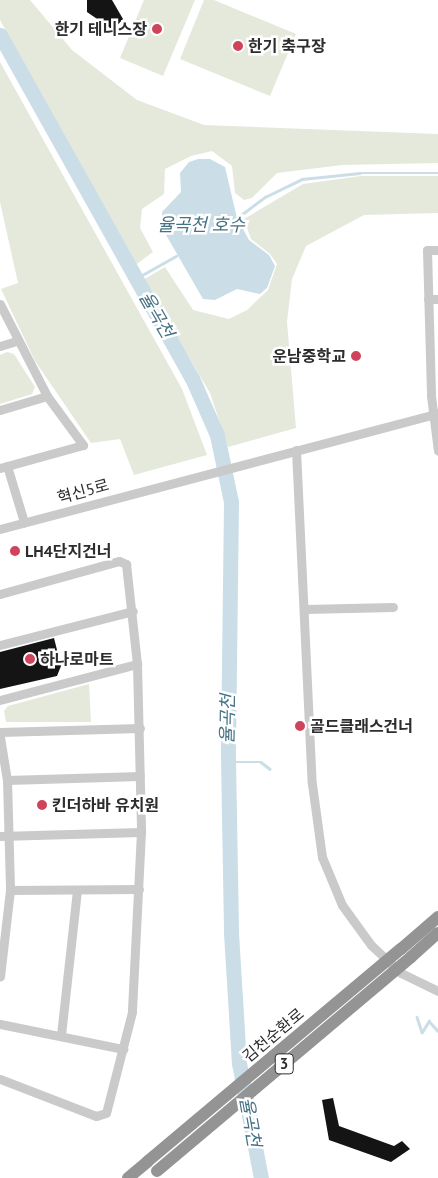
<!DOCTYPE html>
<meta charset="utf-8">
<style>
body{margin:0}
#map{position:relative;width:438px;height:1178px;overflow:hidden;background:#fff;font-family:"PT Sans","Noto Sans KR",sans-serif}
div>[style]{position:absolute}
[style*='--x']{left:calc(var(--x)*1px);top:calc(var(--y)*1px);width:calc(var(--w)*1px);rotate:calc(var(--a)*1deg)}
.green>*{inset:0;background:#e4e9dc}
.water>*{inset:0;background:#cbdee7}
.stream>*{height:2.5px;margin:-1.25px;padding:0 1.25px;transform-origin:1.25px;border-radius:1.25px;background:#cbdee7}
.river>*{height:15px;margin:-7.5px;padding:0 7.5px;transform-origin:7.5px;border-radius:7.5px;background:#cbdee7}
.building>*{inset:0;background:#141414}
.minor>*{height:9px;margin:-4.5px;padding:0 4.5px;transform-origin:4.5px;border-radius:4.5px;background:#cacaca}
.highway>*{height:12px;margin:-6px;padding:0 6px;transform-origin:6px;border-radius:6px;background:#949494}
.highway-bridge>*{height:12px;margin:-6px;padding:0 6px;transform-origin:6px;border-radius:6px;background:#949494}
.dots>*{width:14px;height:14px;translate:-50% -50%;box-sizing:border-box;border:2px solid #fff;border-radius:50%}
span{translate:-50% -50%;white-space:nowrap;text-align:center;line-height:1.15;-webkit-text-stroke:5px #fff;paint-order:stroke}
.shield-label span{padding:1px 4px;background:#fff;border:1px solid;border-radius:4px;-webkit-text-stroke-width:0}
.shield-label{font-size:15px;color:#2d2d2d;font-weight:700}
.poi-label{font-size:16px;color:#2d2d2d;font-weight:700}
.right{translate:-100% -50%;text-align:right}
.left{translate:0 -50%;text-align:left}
.street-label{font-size:16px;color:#2d2d2d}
.water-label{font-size:18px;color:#457285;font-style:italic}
</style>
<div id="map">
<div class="green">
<div style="clip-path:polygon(0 0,30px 0,72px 50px,137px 100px,204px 125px,438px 134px,438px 163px,342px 165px,277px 173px,252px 198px,244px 200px,235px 193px,232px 166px,212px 151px,191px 156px,165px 169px,164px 194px,142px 209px,140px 228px,153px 252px,134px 266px,0 20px)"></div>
<div style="clip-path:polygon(144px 0,195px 0,163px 76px,120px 58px)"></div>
<div style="clip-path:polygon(204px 0,214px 0,296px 34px,270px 96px,180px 59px)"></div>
<div style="clip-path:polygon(0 62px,182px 389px,207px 455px,134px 475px,120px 439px,91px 443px,35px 361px,1px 289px,18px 283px,0 202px)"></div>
<div style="clip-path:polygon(361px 176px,438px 176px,438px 213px,364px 215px,306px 246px,292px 279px,287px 322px,296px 428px,228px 447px,210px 393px,143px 280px,165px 267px,193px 310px,229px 319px,247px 310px,268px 290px,277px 264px,270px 254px,251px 239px,244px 219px,303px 184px)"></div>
<div style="clip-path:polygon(7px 352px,14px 354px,35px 387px,32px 394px,0 404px,0 355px)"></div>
<div style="clip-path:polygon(89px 684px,91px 722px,6px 722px,4px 711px,8px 706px)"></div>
</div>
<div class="water">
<div style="clip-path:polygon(198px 159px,210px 159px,225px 167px,237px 218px,249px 240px,269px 255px,275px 266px,267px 288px,260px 294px,237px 289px,215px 300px,203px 299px,162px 228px,162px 212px,181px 192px,180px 173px,189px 162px)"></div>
</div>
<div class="stream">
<div style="--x:237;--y:218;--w:35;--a:-37"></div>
<div style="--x:265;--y:197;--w:41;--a:-25.9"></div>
<div style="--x:302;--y:179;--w:58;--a:-5.9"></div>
<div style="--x:360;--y:173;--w:78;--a:0"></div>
<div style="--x:135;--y:279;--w:47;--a:-29.3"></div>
<div style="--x:228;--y:762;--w:33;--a:0"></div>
<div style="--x:261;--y:762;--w:11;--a:38"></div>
<div style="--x:417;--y:1017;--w:16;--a:72"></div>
<div style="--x:422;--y:1032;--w:13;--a:-58"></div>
<div style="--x:429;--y:1021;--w:13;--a:48"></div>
</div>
<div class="river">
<div style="--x:0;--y:35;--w:393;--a:60.8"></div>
<div style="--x:192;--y:378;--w:62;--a:66.3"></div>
<div style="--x:217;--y:435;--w:68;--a:78.2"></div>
<div style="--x:231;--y:502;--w:256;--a:90.7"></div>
<div style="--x:228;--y:758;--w:175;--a:89"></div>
<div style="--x:231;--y:933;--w:130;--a:86.5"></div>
<div style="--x:239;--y:1063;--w:117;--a:79.2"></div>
</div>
<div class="building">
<div style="clip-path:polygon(87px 0,112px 0,123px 19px,113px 30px,87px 12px)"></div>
<div style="clip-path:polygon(54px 638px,61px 666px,57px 676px,0 689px,0 652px)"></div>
<div style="clip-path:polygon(333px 1098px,339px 1126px,394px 1146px,402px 1141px,410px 1149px,391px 1162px,329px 1140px,322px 1100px)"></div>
</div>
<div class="minor">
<div style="--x:438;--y:250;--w:11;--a:180"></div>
<div style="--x:427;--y:250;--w:146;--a:88.4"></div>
<div style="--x:431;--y:396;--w:55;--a:82.7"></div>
<div style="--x:428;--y:299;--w:10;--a:0"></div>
<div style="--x:0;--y:304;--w:103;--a:62.9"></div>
<div style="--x:47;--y:396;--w:61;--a:53.7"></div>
<div style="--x:83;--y:445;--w:86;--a:164.5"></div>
<div style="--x:0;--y:346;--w:17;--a:-17"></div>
<div style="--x:0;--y:410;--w:49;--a:-16.6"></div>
<div style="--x:296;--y:450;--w:334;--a:87.3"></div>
<div style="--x:312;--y:784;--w:74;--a:82.2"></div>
<div style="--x:322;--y:857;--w:52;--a:67.4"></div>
<div style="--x:342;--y:905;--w:49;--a:54.1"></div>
<div style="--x:371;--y:945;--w:41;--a:43"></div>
<div style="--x:401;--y:973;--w:41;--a:25.9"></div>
<div style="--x:7;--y:466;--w:59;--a:73.1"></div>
<div style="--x:0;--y:529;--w:453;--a:-14.8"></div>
<div style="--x:0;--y:594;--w:123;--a:-15.5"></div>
<div style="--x:119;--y:561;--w:8;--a:23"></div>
<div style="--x:126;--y:564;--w:101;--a:83.7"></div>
<div style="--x:137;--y:664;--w:168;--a:88.6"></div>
<div style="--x:141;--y:832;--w:180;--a:92.9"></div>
<div style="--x:132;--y:1012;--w:104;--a:104.4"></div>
<div style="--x:106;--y:1113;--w:10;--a:163"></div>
<div style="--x:96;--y:1116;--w:103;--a:-158.9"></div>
<div style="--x:305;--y:609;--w:88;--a:-1.3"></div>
<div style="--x:0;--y:645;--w:137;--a:-14.3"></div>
<div style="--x:0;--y:700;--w:142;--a:-14.7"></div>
<div style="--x:0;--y:732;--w:140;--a:-1.6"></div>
<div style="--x:0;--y:737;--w:44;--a:80.8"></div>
<div style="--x:7;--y:780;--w:110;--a:88.4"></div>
<div style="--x:10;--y:890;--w:87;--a:96.6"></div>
<div style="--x:7;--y:780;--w:133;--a:-1.7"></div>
<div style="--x:0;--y:836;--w:141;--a:-1.6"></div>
<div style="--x:10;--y:890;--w:129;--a:-0.4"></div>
<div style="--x:0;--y:1024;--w:126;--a:11.5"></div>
<div style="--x:61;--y:1035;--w:146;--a:-83.7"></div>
</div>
<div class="highway">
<div style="--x:401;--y:949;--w:49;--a:-40.9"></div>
<div style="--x:411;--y:957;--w:36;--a:-42"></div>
<div style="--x:128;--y:1178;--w:26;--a:-40"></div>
</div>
<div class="highway-bridge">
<div style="--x:148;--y:1161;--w:330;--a:-40"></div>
<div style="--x:157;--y:1171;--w:332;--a:-40.1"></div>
</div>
<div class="dots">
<div style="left:157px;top:29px;background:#cf445b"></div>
<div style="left:238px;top:46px;background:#cf445b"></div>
<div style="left:356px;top:356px;background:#cf445b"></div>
<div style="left:15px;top:551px;background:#cf445b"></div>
<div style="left:30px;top:659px;background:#cf445b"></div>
<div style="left:300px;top:726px;background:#cf445b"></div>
<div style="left:42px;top:805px;background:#cf445b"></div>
</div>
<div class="shield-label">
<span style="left:284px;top:1064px">3</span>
</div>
<div class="poi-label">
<span class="right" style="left:147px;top:29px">한기 테니스장</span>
<span class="left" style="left:248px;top:46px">한기 축구장</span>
<span class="right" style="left:346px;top:356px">운남중학교</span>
<span class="left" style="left:25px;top:551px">LH4단지건너</span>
<span class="left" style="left:40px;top:659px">하나로마트</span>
<span class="left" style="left:310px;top:726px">골드클래스건너</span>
<span class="left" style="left:52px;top:805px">킨더하바 유치원</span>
</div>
<div class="street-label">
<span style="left:83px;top:491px;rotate:-15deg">혁신5로</span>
<span style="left:273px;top:1035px;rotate:-40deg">김천순환로</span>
</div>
<div class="water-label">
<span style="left:201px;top:225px">율곡천 호수</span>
<span style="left:156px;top:315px;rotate:60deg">율곡천</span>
<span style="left:228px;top:719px;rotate:-89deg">율곡천</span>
<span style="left:250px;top:1122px;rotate:80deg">율곡천</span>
</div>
</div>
